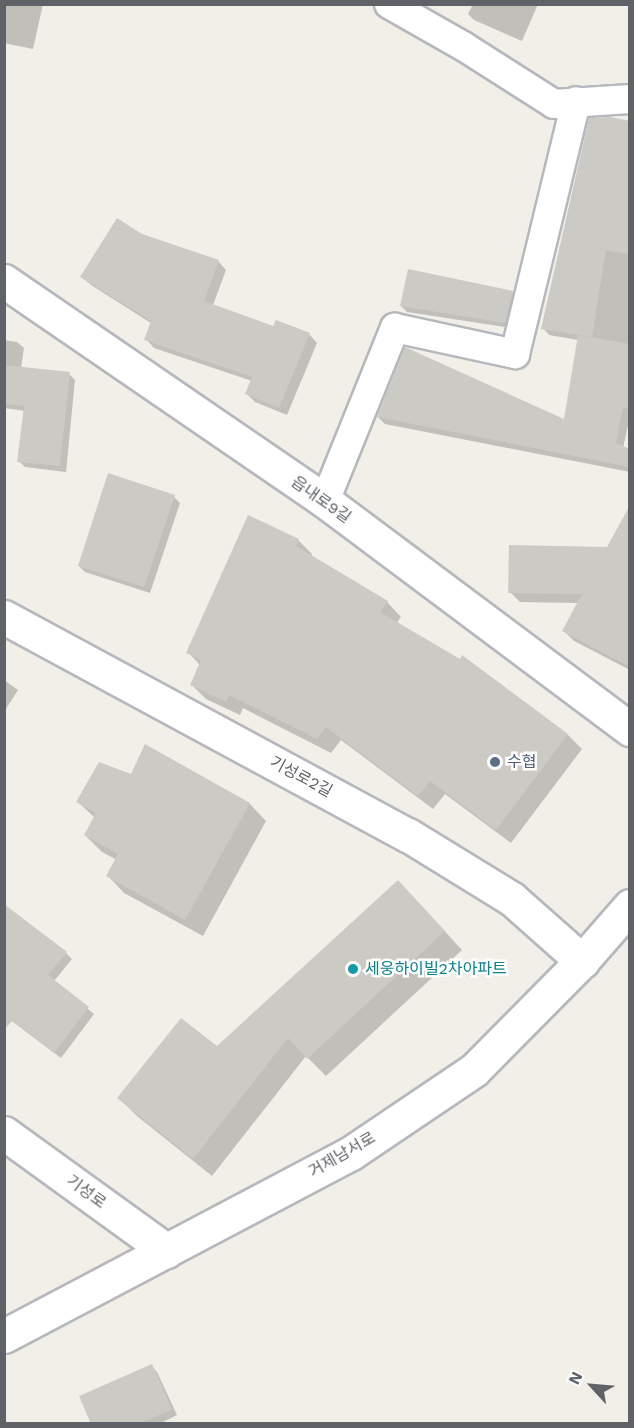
<!DOCTYPE html>
<meta charset="utf-8">
<style>
body{margin:0}
#map{position:relative;width:634px;height:1428px;overflow:hidden;background:#f1efe8;font-family:"Work Sans","Noto Sans KR",sans-serif}
div>[style]{position:absolute}
[style*='--x']{left:calc(var(--x)*1px);top:calc(var(--y)*1px);width:calc(var(--w)*1px);rotate:calc(var(--a)*1deg)}
.shadow>*{inset:0;background:#0003}
.building>*{inset:0;background:#cccac5}
.roads{filter:drop-shadow(2px 0 #b5b8bc) drop-shadow(-2px 0 #b5b8bc) drop-shadow(0 2px #b5b8bc) drop-shadow(0 -2px #b5b8bc)}
.service>*{height:28px;margin:-14px;padding:0 14px;transform-origin:14px;border-radius:14px;background:#fff}
.minor>*{height:33px;margin:-16.5px;padding:0 16.5px;transform-origin:16.5px;border-radius:16.5px;background:#fff}
.secondary>*{height:33px;margin:-16.5px;padding:0 16.5px;transform-origin:16.5px;border-radius:16.5px;background:#fff}
.dots>*{width:16px;height:16px;translate:-50% -50%;box-sizing:border-box;border:3px solid #fff;border-radius:50%}
span{translate:-50% -50%;white-space:nowrap;text-align:center;line-height:1.15;-webkit-text-stroke:5px #fff;paint-order:stroke}
.street-label{font-size:16px;color:#5f6368}
.service-label{font-size:16px;color:#4e5e75}
.left{translate:0 -50%;text-align:left}
.culture-label{font-size:16px;color:#0d838f}
.frame{position:absolute;inset:0;border:6px solid #5f6368;pointer-events:none}
.north{position:absolute;left:562px;top:1356px;width:60px;height:60px;-webkit-text-stroke:4px #fff;paint-order:stroke;rotate:296deg;font-size:16px;font-weight:700;line-height:24px;text-align:center;color:#5f6368}
.north::after{content:'';display:block;margin:auto;width:21px;height:27px;background:#5f6368;clip-path:polygon(50% 0,100% 100%,50% 72%,0 100%)}
</style>
<div id="map">
<div class="shadow">
<div style="clip-path:polygon(4px 4px,43px 4px,33px 49px,4px 43px)"></div>
<div style="clip-path:polygon(473px 4px,538px 4px,522px 41px,474px 20px,468px 14px)"></div>
<div style="clip-path:polygon(630px 123px,630px 416px,623px 448px,630px 451px,630px 472px,385px 424px,378px 417px,566px 422px,578px 340px,549px 335px,543px 328px)"></div>
<div style="clip-path:polygon(141px 235px,218px 261px,226px 270px,213px 305px,274px 328px,309px 334px,317px 343px,287px 415px,255px 402px,247px 394px,252px 381px,154px 348px,146px 339px,151px 323px,91px 285px,82px 277px)"></div>
<div style="clip-path:polygon(512px 293px,518px 299px,511px 328px,407px 312px,401px 306px)"></div>
<div style="clip-path:polygon(4px 340px,17px 342px,24px 348px,21px 368px,69px 374px,75px 380px,66px 472px,25px 467px,19px 461px,25px 411px,4px 408px)"></div>
<div style="clip-path:polygon(174px 497px,180px 503px,150px 593px,85px 572px,79px 566px)"></div>
<div style="clip-path:polygon(298px 540px,312px 554px,311px 557px,387px 602px,401px 617px,396px 624px,460px 661px,463px 658px,568px 735px,582px 749px,511px 843px,445px 794px,433px 809px,341px 740px,331px 753px,243px 708px,240px 715px,206px 699px,192px 685px,200px 665px,188px 652px)"></div>
<div style="clip-path:polygon(630px 550px,630px 670px,574px 641px,564px 631px,579px 603px,520px 602px,510px 592px)"></div>
<div style="clip-path:polygon(4px 680px,18px 690px,4px 712px)"></div>
<div style="clip-path:polygon(145px 746px,250px 804px,266px 821px,203px 936px,124px 893px,108px 876px,117px 860px,102px 852px,85px 835px,95px 818px,78px 802px,132px 776px)"></div>
<div style="clip-path:polygon(416px 900px,462px 950px,326px 1076px,306px 1056px,212px 1176px,137px 1116px,119px 1098px,217px 1048px)"></div>
<div style="clip-path:polygon(66px 953px,72px 959px,54px 981px,94px 1014px,61px 1058px,4px 1015px)"></div>
<div style="clip-path:polygon(151px 1366px,157px 1372px,177px 1415px,159px 1424px,93px 1424px)"></div>
</div>
<div class="building">
<div style="clip-path:polygon(610px 117px,630px 121px,630px 255px,606px 250px,592px 337px,541px 329px,589px 118px)"></div>
<div style="clip-path:polygon(117px 218px,142px 234px,219px 260px,204px 301px,273px 326px,276px 320px,310px 333px,279px 408px,245px 394px,252px 377px,144px 340px,151px 321px,80px 277px)"></div>
<div style="clip-path:polygon(408px 269px,513px 291px,505px 323px,400px 306px)"></div>
<div style="clip-path:polygon(578px 335px,630px 344px,630px 409px,623px 408px,616px 443px,630px 449px,630px 467px,377px 417px,405px 347px,564px 419px)"></div>
<div style="clip-path:polygon(4px 365px,70px 372px,60px 466px,17px 462px,24px 406px,4px 404px)"></div>
<div style="clip-path:polygon(108px 473px,175px 495px,144px 587px,78px 566px)"></div>
<div style="clip-path:polygon(630px 505px,630px 667px,562px 631px,582px 594px,508px 593px,509px 545px,607px 547px)"></div>
<div style="clip-path:polygon(248px 515px,299px 539px,296px 546px,388px 601px,380px 612px,460px 659px,462px 655px,568px 734px,496px 830px,430px 781px,418px 796px,326px 727px,317px 739px,229px 695px,226px 702px,190px 685px,201px 660px,186px 653px)"></div>
<div style="clip-path:polygon(145px 744px,250px 803px,185px 920px,106px 876px,118px 854px,84px 835px,96px 813px,76px 802px,99px 762px,131px 774px)"></div>
<div style="clip-path:polygon(398px 880px,445px 931px,307px 1059px,288px 1038px,193px 1159px,117px 1098px,181px 1018px,217px 1046px)"></div>
<div style="clip-path:polygon(4px 904px,67px 952px,48px 975px,89px 1007px,54px 1053px,12px 1021px,4px 1030px)"></div>
<div style="clip-path:polygon(152px 1364px,172px 1409px,140px 1424px,91px 1424px,79px 1396px)"></div>
</div>
<div class="roads">
<div class="service">
<div style="--x:389;--y:4;--w:85;--a:29.6"></div>
<div style="--x:463;--y:46;--w:108;--a:32.5"></div>
<div style="--x:554;--y:104;--w:76;--a:-3.8"></div>
<div style="--x:325;--y:501;--w:187;--a:-68"></div>
<div style="--x:395;--y:328;--w:123;--a:12.2"></div>
<div style="--x:515;--y:354;--w:260;--a:-76.4"></div>
</div>
<div class="minor">
<div style="--x:4;--y:281;--w:389;--a:34.4"></div>
<div style="--x:325;--y:501;--w:381;--a:36.8"></div>
<div style="--x:4;--y:617;--w:459;--a:28.4"></div>
<div style="--x:408;--y:835;--w:122;--a:31.6"></div>
<div style="--x:512;--y:899;--w:94;--a:41.5"></div>
<div style="--x:4;--y:1133;--w:201;--a:35.9"></div>
</div>
<div class="secondary">
<div style="--x:4;--y:1336;--w:392;--a:-27.8"></div>
<div style="--x:351;--y:1153;--w:148;--a:-34"></div>
<div style="--x:474;--y:1070;--w:153;--a:-45.3"></div>
<div style="--x:582;--y:961;--w:73;--a:-48.9"></div>
</div>
</div>
<div class="dots">
<div style="left:495px;top:762px;background:#5c6f8a"></div>
<div style="left:353px;top:969px;background:#0f9aa8"></div>
</div>
<div class="street-label">
<span style="left:321px;top:500px;rotate:35deg">읍내로9길</span>
<span style="left:301px;top:777px;rotate:28deg">기성로2길</span>
<span style="left:342px;top:1155px;rotate:-30deg">거제남서로</span>
<span style="left:86px;top:1192px;rotate:36deg">기성로</span>
</div>
<div class="service-label">
<span class="left" style="left:507px;top:762px">수협</span>
</div>
<div class="culture-label">
<span class="left" style="left:365px;top:969px">세웅하이빌2차아파트</span>
</div>
<div class="frame"></div>
<div class="north">N</div>
</div>
